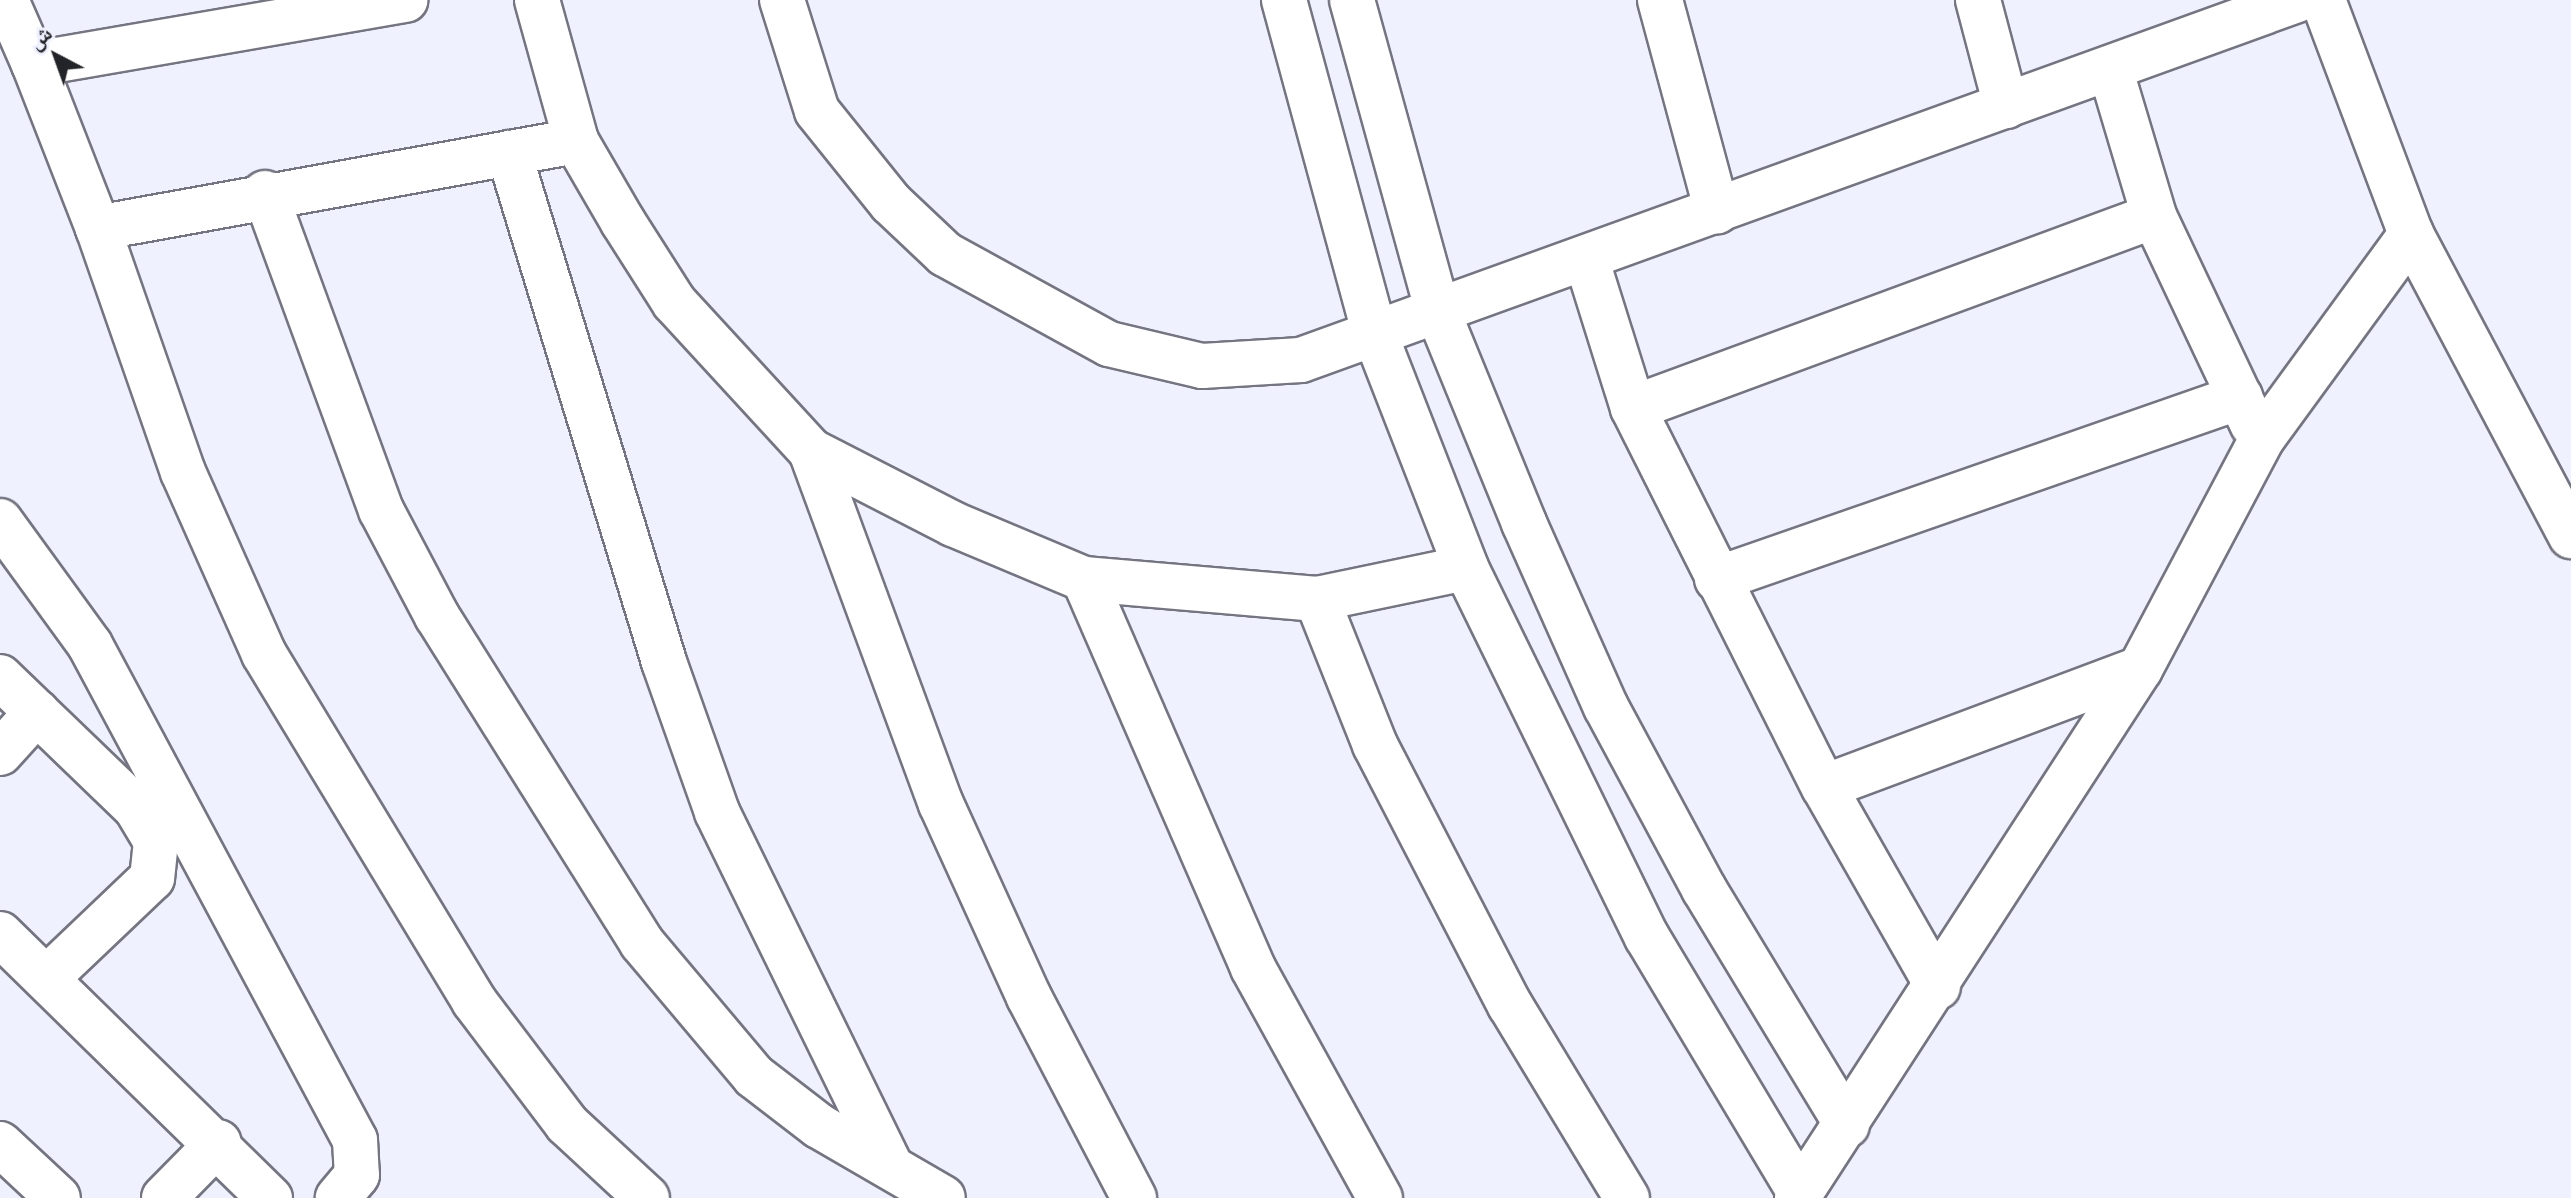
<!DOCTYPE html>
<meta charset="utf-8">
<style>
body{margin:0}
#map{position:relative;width:2571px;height:1198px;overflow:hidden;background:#f0f1ff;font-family:"DM Sans","Noto Naskh Arabic",sans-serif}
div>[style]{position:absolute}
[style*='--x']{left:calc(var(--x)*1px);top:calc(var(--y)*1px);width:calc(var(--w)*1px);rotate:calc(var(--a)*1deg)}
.roads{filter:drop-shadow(2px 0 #747581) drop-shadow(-2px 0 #747581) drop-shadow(0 2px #747581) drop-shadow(0 -2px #747581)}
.minor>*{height:44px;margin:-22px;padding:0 22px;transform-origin:22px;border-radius:22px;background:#fff}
span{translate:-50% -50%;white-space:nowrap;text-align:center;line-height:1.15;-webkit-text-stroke:7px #f0f1ff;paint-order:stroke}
.north{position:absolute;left:16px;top:16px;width:80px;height:80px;-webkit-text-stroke:6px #f0f1ff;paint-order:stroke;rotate:319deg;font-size:22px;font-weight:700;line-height:32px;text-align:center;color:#232429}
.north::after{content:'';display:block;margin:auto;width:28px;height:36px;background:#232429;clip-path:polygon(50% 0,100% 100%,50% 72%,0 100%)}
</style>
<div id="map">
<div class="roads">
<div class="minor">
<div style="--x:6;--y:0;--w:70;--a:66.4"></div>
<div style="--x:34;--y:64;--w:377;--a:-9.8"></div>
<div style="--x:537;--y:0;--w:146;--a:74.5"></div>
<div style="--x:576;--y:141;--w:94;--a:59.9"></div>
<div style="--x:623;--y:222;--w:95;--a:57.5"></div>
<div style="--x:674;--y:302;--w:202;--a:47.4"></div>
<div style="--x:811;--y:451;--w:160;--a:27.2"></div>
<div style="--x:953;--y:524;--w:142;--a:22.8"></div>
<div style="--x:1084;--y:579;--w:234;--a:4.9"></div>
<div style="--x:1317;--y:599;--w:152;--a:-11.8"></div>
<div style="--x:782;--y:0;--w:116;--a:72.5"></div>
<div style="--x:817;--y:111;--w:118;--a:51.2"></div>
<div style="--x:891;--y:203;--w:74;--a:43.4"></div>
<div style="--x:945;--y:254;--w:187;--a:28.8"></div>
<div style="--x:1109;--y:344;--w:96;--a:13.3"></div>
<div style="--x:1202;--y:366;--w:99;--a:-3.5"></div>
<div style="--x:1301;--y:360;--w:1059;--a:-19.87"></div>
<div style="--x:1284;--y:0;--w:346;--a:74.8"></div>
<div style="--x:1375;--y:334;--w:251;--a:68.7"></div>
<div style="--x:1466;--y:568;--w:411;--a:63.9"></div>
<div style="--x:1647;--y:937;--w:298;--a:59.1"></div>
<div style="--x:1352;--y:0;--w:324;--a:74.6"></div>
<div style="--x:1438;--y:312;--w:228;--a:67.8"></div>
<div style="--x:1524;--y:523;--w:201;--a:66"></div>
<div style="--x:1606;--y:707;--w:207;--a:61.7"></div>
<div style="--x:1704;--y:889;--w:276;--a:58.8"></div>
<div style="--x:1660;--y:0;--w:219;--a:74.9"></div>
<div style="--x:1978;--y:0;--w:110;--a:75.2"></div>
<div style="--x:2323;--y:0;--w:250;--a:69.4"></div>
<div style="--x:2411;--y:234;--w:342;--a:62.1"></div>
<div style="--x:34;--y:64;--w:176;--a:68.7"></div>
<div style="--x:2110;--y:68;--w:154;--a:73.4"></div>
<div style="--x:2154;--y:216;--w:231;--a:64.7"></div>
<div style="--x:576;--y:141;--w:486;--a:169.7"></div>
<div style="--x:98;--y:228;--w:258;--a:70.8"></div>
<div style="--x:183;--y:472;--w:199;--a:66"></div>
<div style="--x:264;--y:654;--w:406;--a:58.8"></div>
<div style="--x:474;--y:1001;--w:154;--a:52.9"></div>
<div style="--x:567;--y:1124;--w:109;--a:42.8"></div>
<div style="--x:509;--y:153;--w:532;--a:73.06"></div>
<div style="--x:664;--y:662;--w:159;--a:70.5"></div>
<div style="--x:717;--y:812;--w:395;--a:63.9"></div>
<div style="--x:265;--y:193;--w:338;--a:69.9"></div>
<div style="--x:381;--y:510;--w:120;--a:62.2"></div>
<div style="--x:437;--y:616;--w:386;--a:57.9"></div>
<div style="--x:642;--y:943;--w:174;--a:49.9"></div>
<div style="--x:754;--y:1076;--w:82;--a:37.6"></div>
<div style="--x:819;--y:1126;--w:143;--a:30.1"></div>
<div style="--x:1586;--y:258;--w:157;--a:72.6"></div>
<div style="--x:1633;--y:408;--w:424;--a:63.3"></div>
<div style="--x:1824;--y:787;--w:230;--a:60.3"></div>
<div style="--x:1633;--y:408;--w:555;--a:-20.23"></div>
<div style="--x:811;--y:451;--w:376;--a:69.8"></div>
<div style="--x:941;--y:804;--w:212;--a:65.5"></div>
<div style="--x:1029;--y:997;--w:227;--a:62.4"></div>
<div style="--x:0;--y:521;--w:153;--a:54"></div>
<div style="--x:90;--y:645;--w:561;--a:61.84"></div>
<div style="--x:355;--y:1140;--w:35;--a:87"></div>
<div style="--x:357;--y:1175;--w:30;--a:130"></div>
<div style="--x:1084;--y:579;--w:424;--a:66.5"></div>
<div style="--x:1253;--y:968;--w:263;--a:61.1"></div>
<div style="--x:1717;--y:579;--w:554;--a:-19.19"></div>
<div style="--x:1317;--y:599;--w:157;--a:68.3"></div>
<div style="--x:1375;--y:745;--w:293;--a:62.6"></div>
<div style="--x:1510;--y:1005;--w:226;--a:58.8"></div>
<div style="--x:0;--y:677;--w:189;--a:43.9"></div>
<div style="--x:136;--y:808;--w:39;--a:59"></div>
<div style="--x:156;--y:841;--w:37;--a:96"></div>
<div style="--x:152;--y:878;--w:146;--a:136.4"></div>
<div style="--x:0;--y:753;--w:55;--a:-47.9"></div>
<div style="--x:1824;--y:787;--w:337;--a:-20.5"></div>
<div style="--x:0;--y:934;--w:378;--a:44.4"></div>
<div style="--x:0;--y:1144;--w:79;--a:43"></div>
<div style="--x:164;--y:1198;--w:78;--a:-45.5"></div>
<div style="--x:1797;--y:1198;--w:630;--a:-57.04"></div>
<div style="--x:2140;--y:669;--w:259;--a:-62.1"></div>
<div style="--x:2261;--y:440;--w:255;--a:-53.9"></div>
</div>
</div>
<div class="north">ش</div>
</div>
